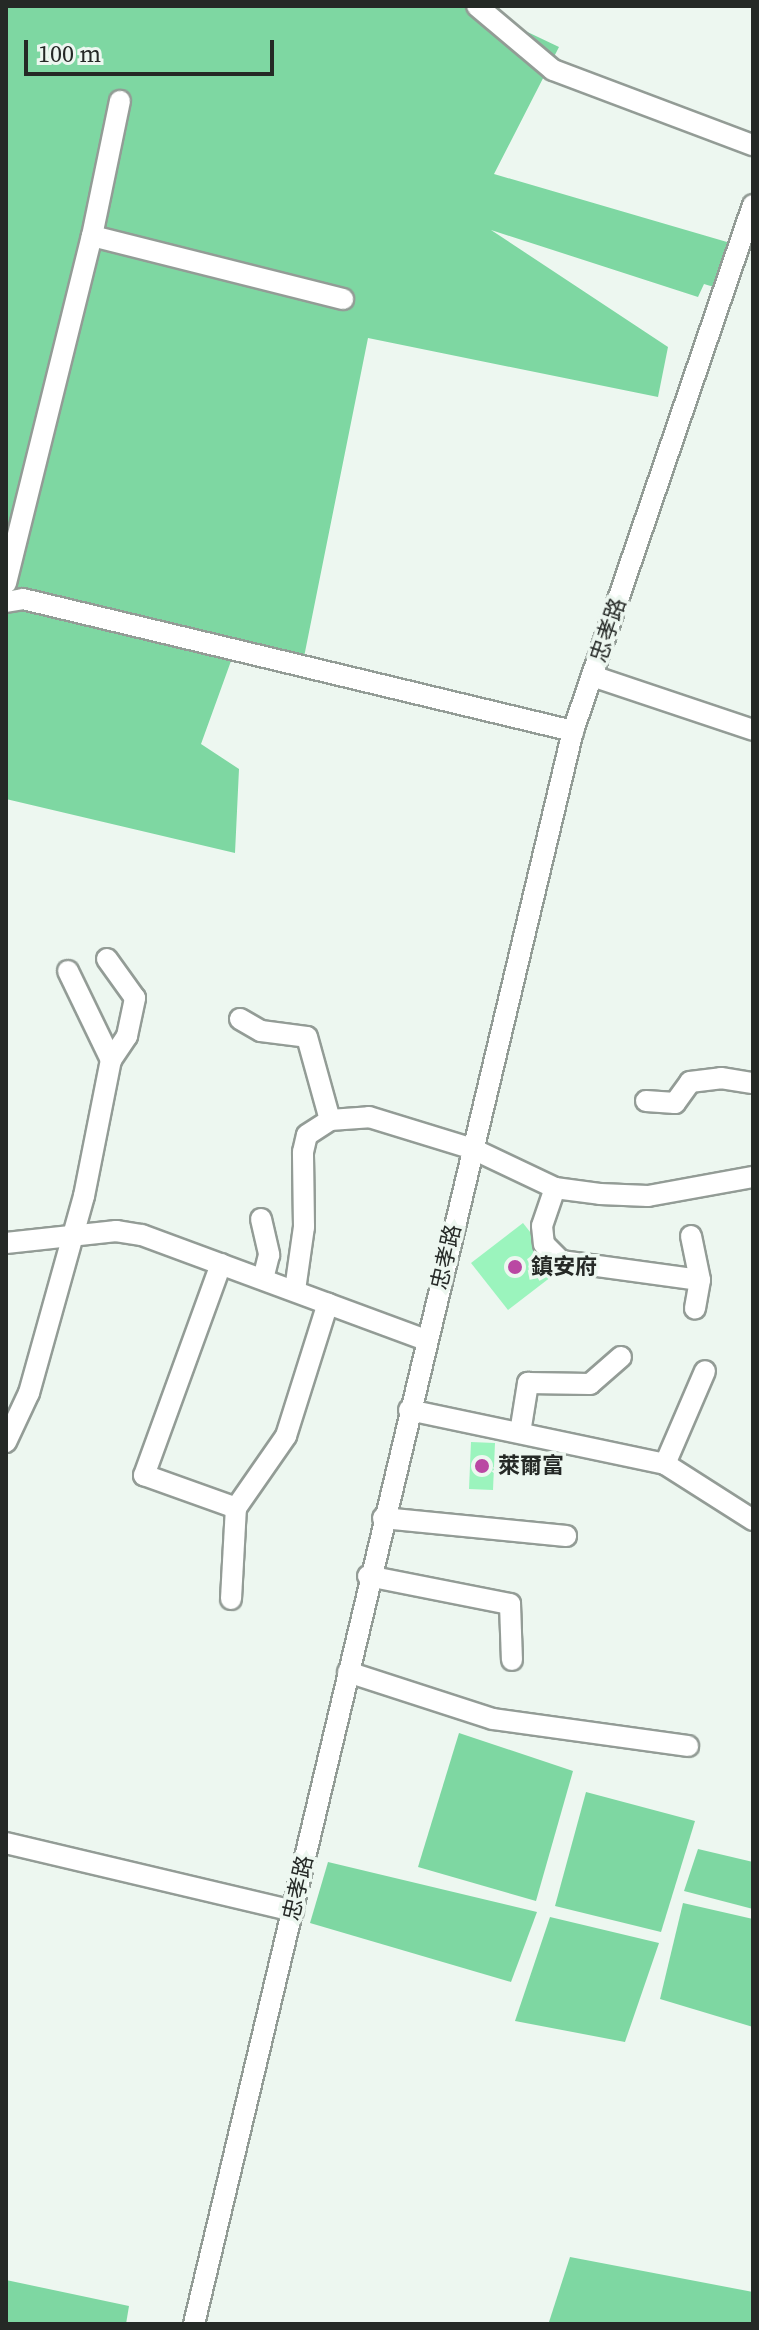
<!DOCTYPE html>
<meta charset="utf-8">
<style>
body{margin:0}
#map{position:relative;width:759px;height:2330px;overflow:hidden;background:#edf7f0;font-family:"Source Serif 4","Noto Sans TC",serif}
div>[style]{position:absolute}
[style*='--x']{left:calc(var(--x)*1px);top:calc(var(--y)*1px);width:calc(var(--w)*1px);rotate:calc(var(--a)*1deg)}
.water>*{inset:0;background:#7ed7a2}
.building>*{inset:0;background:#9bf4bd}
.roads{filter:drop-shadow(2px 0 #939c96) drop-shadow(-2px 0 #939c96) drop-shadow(0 2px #939c96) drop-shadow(0 -2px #939c96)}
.minor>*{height:20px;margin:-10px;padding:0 10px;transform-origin:10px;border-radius:10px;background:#fff}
.dots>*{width:22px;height:22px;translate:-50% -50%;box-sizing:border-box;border:4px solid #edf7f0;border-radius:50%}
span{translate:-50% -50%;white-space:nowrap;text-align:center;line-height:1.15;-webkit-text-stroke:7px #edf7f0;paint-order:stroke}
.street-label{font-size:22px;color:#252926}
.poi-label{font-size:22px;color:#252926;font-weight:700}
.left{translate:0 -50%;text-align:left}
.frame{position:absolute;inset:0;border:8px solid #252926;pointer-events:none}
.scale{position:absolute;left:24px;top:40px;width:250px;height:36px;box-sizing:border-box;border:4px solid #252926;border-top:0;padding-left:10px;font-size:24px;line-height:28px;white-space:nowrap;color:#252926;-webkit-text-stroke:6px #edf7f0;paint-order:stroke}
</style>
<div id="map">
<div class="water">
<div style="clip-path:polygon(6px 6px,473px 6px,559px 47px,494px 174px,727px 242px,727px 291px,704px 284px,698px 297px,491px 230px,668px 347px,658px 397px,368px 338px,304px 657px,235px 650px,201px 744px,239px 769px,235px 853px,6px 799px)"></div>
<div style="clip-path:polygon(459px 1733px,573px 1771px,536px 1901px,418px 1867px)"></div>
<div style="clip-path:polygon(586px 1792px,695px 1821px,661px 1932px,555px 1906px)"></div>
<div style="clip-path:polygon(698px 1849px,753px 1862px,753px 1909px,684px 1891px)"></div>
<div style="clip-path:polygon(328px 1862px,537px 1912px,511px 1982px,310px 1923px)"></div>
<div style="clip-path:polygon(683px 1903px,753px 1919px,753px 2027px,660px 1999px)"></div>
<div style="clip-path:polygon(550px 1917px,659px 1943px,625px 2042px,515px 2021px)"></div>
<div style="clip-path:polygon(570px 2257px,753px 2292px,753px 2324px,549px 2322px)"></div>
<div style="clip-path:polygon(6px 2280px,129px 2306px,126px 2324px,6px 2324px)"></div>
</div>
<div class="building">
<div style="clip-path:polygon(523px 1223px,560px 1270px,508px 1310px,471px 1263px)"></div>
<div style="clip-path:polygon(471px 1442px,495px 1443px,493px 1490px,469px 1489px)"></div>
</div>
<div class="roads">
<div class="minor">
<div style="--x:477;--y:6;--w:99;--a:40.1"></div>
<div style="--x:553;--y:70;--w:214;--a:20.6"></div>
<div style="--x:92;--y:236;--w:259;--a:14.1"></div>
<div style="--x:6;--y:583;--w:357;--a:-76.1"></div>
<div style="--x:92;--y:236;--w:138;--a:-78.3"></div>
<div style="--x:6;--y:602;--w:17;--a:-10"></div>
<div style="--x:23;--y:599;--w:566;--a:13.5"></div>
<div style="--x:592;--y:676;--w:170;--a:18.5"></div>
<div style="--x:68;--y:971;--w:99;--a:64.2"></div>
<div style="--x:240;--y:1019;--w:24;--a:30"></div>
<div style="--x:261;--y:1031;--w:46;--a:7.4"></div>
<div style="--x:307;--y:1037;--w:86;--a:74.5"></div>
<div style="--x:646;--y:1101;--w:29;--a:4"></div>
<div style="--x:675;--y:1103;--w:26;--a:-54"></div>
<div style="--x:690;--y:1082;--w:31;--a:-7"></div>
<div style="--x:721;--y:1078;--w:32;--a:9"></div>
<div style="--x:555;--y:1188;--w:40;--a:108.9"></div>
<div style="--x:542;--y:1226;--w:18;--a:84"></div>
<div style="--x:544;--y:1244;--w:24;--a:45"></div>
<div style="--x:561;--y:1261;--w:140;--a:7.8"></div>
<div style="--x:261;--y:1219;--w:37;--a:77"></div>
<div style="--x:269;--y:1255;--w:25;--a:104"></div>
<div style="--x:691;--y:1236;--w:45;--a:78.4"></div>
<div style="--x:700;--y:1280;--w:29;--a:100"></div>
<div style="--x:6;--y:1243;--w:111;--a:-6.2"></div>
<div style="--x:116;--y:1231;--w:26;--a:9"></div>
<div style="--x:142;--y:1235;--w:303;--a:20.3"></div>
<div style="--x:221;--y:1264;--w:225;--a:110"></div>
<div style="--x:144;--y:1475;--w:98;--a:19.7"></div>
<div style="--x:236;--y:1508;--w:88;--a:-55.2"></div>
<div style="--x:286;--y:1436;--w:139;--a:-72.5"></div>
<div style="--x:295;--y:1290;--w:64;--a:-81.9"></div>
<div style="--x:304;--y:1227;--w:75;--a:-90.8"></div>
<div style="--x:303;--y:1152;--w:17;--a:-77"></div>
<div style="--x:307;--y:1135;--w:27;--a:-33"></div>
<div style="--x:330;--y:1120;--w:39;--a:-4"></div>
<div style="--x:369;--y:1117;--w:109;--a:17.1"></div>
<div style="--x:473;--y:1149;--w:91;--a:25.4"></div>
<div style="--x:555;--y:1188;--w:45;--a:7.6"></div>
<div style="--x:600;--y:1194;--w:48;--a:2.4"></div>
<div style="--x:648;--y:1196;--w:107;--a:-10.3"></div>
<div style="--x:409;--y:1410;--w:262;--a:11.9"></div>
<div style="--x:665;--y:1464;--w:104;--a:32.5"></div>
<div style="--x:520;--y:1433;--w:51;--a:-80.9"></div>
<div style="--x:528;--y:1383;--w:62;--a:0.9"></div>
<div style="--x:590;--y:1384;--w:41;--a:-41.1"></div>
<div style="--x:6;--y:1442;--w:54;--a:-64.9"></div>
<div style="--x:29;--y:1393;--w:205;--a:-74.4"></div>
<div style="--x:84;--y:1196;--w:139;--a:-78.8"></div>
<div style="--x:111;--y:1060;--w:29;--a:-56"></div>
<div style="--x:127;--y:1036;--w:39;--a:-78"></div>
<div style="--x:135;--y:998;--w:48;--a:-125.7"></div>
<div style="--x:665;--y:1464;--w:101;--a:-66.7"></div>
<div style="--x:383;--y:1518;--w:184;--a:5.6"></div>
<div style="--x:368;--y:1576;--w:145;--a:11.2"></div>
<div style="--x:510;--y:1604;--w:56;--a:88"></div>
<div style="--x:231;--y:1599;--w:91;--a:-86.9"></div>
<div style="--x:348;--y:1672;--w:152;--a:18"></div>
<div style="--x:493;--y:1719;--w:197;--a:7.9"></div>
<div style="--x:6;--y:1843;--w:295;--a:13.3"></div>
<div style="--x:194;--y:2324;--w:1637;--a:-76.62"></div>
<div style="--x:573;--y:731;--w:556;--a:-71.11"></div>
</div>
</div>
<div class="dots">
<div style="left:515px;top:1267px;background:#ba48a3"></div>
<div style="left:482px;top:1466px;background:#ba48a3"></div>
</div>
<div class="street-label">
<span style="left:608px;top:630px;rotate:-71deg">忠孝路</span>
<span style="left:446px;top:1257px;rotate:-77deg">忠孝路</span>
<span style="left:298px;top:1888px;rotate:-77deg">忠孝路</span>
</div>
<div class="poi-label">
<span class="left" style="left:531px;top:1267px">鎮安府</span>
<span class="left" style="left:498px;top:1466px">萊爾富</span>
</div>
<div class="frame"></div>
<div class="scale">100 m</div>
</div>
